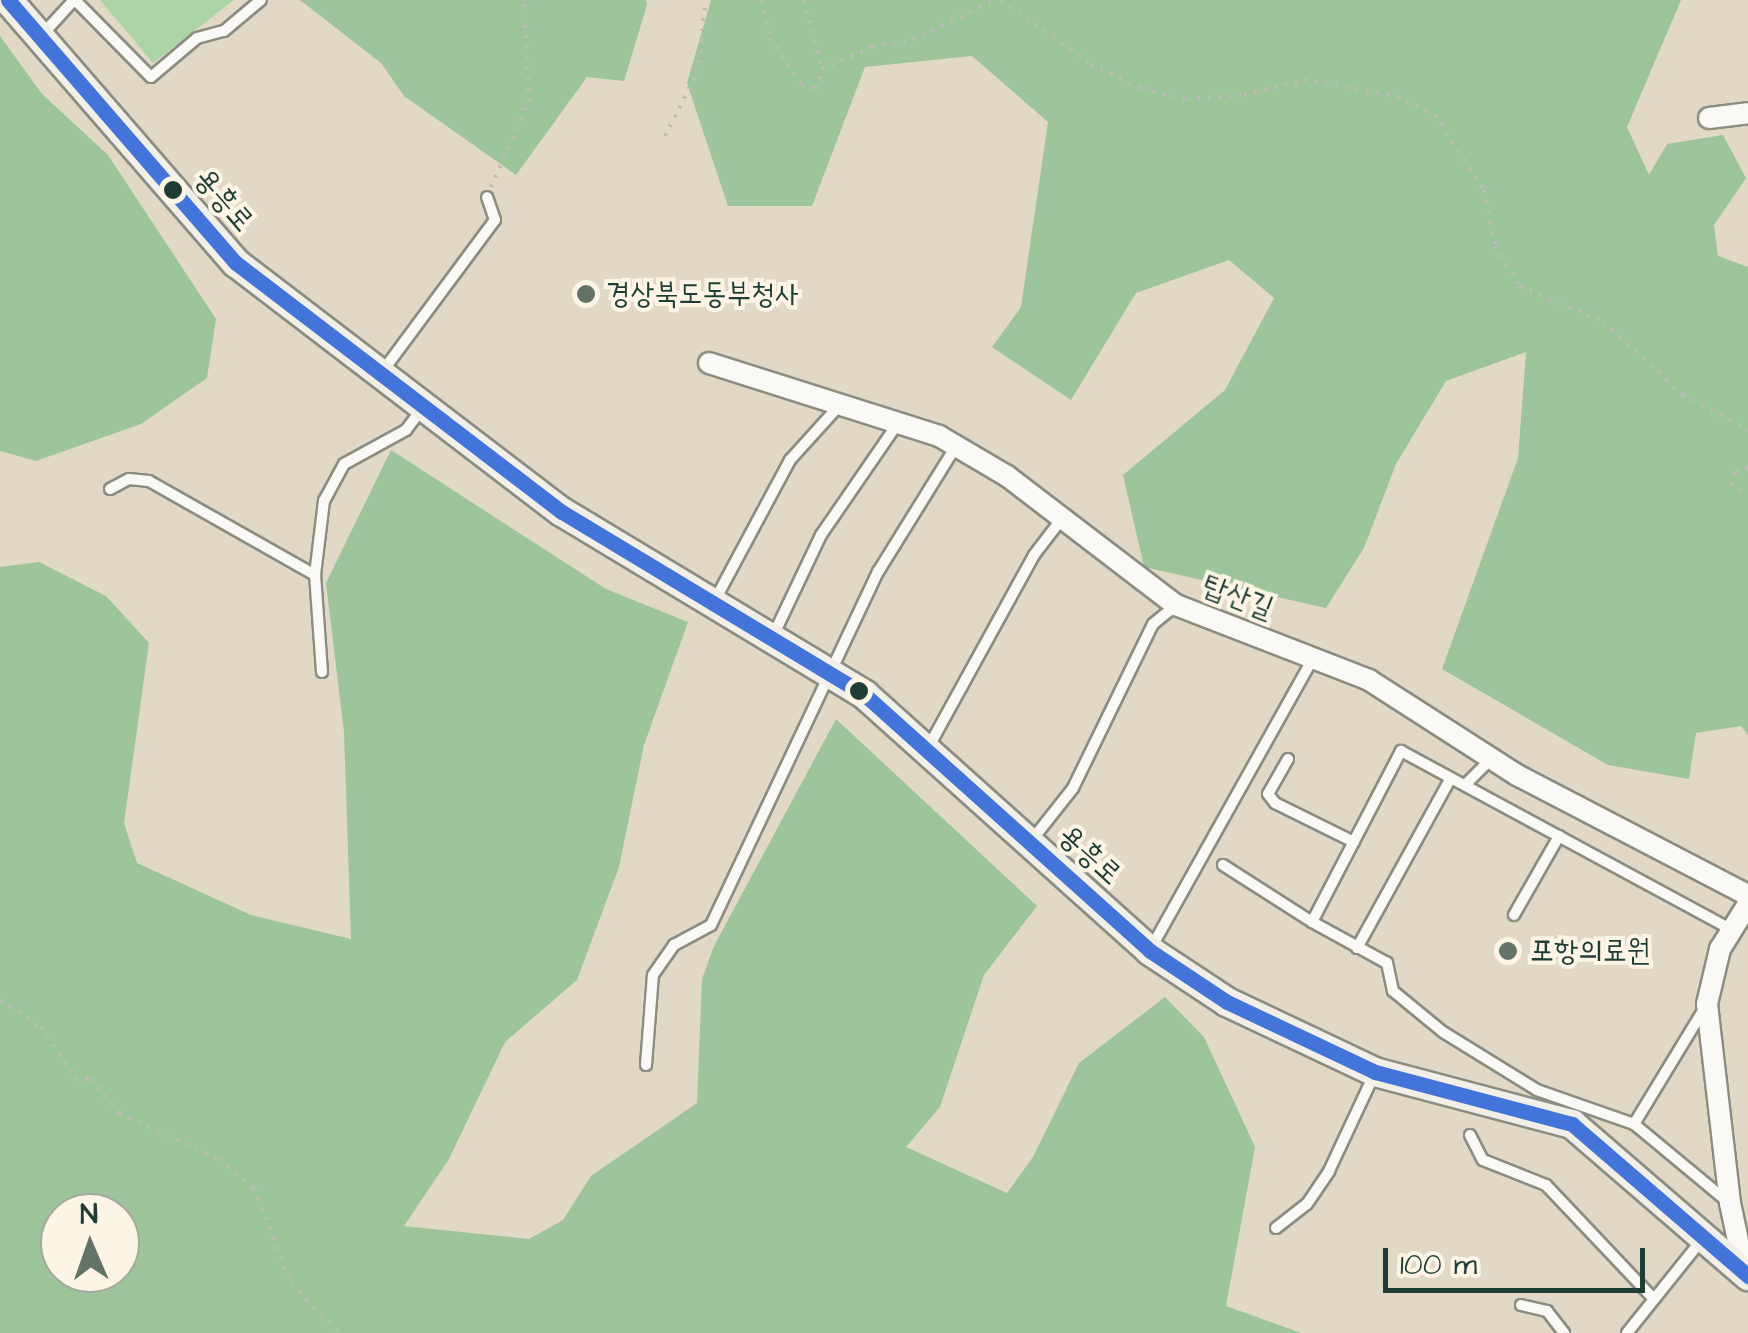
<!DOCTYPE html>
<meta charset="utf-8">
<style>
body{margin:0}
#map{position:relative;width:1748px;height:1333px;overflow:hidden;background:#e1d9c6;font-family:"Architects Daughter","Poor Story",sans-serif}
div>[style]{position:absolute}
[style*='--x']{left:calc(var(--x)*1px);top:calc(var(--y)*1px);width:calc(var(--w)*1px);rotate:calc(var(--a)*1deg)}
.green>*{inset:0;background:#acd4a7}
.forest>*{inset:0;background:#9ec49c}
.path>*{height:4px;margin-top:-2px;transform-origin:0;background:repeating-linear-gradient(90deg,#bcbdb8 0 2.5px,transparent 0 10.5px)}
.roads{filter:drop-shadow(2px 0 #8b8d81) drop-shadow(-2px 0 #8b8d81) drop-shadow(0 2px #8b8d81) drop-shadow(0 -2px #8b8d81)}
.lane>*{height:10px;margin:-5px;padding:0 5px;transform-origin:5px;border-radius:5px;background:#faf9f6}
.street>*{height:20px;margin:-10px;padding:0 10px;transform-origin:10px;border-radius:10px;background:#faf9f6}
.secondary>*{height:28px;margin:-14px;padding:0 14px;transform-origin:14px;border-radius:14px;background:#f1efe7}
.bus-1>*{height:15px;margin:-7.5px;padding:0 7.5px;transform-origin:7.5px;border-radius:7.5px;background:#4374d9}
.dots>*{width:28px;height:28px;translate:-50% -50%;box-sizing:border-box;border:5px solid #fcf5e5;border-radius:50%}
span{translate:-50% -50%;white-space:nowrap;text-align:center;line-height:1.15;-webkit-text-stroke:8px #fcf5e5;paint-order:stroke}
.street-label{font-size:30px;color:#1f3d34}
.poi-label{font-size:30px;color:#1f3d34}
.left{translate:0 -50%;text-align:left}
.north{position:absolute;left:40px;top:1193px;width:100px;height:100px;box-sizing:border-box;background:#fcf5e5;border:2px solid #a4ab9e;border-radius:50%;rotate:358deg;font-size:28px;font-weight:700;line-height:40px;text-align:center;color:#1f3d34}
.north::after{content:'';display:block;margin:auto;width:35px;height:45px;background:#637467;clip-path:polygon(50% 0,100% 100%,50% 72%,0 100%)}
.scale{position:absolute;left:1383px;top:1248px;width:262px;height:45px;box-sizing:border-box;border:5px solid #1f3d34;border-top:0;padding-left:12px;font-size:30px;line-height:35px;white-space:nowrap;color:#1f3d34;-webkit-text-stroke:8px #fcf5e5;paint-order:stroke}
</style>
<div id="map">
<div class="green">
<div style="clip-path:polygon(100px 0,234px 0,153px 63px)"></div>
</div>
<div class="forest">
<div style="clip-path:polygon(300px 0,646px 0,647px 5px,624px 81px,587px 77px,516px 175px,404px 96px,381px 63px)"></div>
<div style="clip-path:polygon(711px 0,1681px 0,1627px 127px,1649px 175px,1667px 144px,1723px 135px,1746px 178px,1714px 225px,1718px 256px,1748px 267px,1748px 735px,1741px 726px,1696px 733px,1689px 779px,1608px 765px,1442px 669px,1518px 458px,1526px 352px,1446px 381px,1396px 464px,1364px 548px,1326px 608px,1144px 567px,1123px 475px,1225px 390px,1274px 298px,1229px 260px,1136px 293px,1071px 400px,992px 347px,1021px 307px,1048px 122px,972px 56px,865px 67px,812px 206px,728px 206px,687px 83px)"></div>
<div style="clip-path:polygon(0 36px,42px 94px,108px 155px,216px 319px,207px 378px,141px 424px,36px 461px,0 451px)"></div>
<div style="clip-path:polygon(evenodd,391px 450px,606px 589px,688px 622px,644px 745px,619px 867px,577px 980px,505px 1042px,449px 1159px,404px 1226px,529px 1239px,563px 1220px,591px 1176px,697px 1103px,702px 979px,714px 946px,836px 719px,1037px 906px,984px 975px,940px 1107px,906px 1147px,1007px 1193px,1033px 1157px,1079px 1063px,1165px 997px,1204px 1037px,1255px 1147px,1226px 1306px,1301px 1333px,0 1333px,0 567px,39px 562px,106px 596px,149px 643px,124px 823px,137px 863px,251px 915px,351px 939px,344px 732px,326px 583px,391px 450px,60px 1213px,120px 1213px,120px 1273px,60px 1273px,60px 1213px)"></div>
</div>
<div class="path">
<div style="--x:762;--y:0;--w:39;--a:78"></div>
<div style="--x:770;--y:38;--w:57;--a:55.8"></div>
<div style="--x:802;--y:85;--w:16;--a:15"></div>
<div style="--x:817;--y:89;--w:21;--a:-76"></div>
<div style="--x:804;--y:0;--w:71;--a:75.4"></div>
<div style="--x:822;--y:69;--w:55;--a:-23.7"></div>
<div style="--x:872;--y:47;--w:42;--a:-9.7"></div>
<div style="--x:913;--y:40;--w:91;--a:-26"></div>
<div style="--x:1001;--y:0;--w:110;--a:35.4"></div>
<div style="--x:1091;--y:64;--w:57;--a:26.1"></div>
<div style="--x:1142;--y:89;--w:46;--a:12.5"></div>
<div style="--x:1187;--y:99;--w:57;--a:-4"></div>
<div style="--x:1244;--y:95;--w:62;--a:-14"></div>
<div style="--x:1304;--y:80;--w:94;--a:9.8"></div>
<div style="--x:1397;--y:96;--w:42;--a:26.6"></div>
<div style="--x:1435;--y:115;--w:90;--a:56.8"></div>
<div style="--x:1484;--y:190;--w:57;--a:78.9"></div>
<div style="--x:1495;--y:246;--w:47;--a:58"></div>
<div style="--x:1520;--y:286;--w:91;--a:23.2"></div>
<div style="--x:1604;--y:322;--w:108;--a:42.7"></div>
<div style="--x:1683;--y:395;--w:74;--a:28.3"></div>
<div style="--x:665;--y:136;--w:71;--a:-63.1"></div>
<div style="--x:697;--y:73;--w:74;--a:-83"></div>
<div style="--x:491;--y:187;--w:94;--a:-66.2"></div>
<div style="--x:529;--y:101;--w:101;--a:-92.8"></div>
<div style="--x:1748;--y:468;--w:15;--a:164"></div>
<div style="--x:1734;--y:472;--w:12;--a:104"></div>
<div style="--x:1731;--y:484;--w:20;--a:33"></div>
<div style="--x:0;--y:1001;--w:49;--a:32.4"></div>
<div style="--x:41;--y:1027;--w:63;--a:56.1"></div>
<div style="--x:76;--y:1079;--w:15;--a:0"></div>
<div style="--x:91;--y:1079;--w:44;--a:50.5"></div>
<div style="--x:119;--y:1113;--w:110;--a:24.7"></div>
<div style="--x:219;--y:1159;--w:45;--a:39.6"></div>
<div style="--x:254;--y:1188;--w:103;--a:68.9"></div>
<div style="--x:291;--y:1284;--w:69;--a:45"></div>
</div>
<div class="roads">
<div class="lane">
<div style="--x:75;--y:0;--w:108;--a:45.4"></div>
<div style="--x:151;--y:77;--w:60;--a:-40.3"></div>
<div style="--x:197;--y:38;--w:28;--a:-15"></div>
<div style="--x:224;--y:31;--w:48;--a:-40"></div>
<div style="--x:41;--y:36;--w:49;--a:-47.5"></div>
<div style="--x:382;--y:372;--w:189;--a:-53.4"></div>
<div style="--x:495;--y:220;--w:24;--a:-109"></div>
<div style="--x:110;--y:489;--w:21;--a:-28"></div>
<div style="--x:129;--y:479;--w:20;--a:6"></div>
<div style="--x:149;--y:481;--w:191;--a:29.5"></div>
<div style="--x:715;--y:600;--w:159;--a:-61.8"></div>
<div style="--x:790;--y:460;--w:70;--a:-47.9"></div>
<div style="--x:773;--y:636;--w:112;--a:-64.6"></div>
<div style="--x:821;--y:535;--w:132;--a:-55.5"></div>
<div style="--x:322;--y:672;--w:97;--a:-94.1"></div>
<div style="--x:315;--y:575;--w:75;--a:-83.1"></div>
<div style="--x:324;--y:501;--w:42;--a:-61.6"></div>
<div style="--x:344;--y:464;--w:71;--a:-28.7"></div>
<div style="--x:406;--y:430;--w:26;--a:-53"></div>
<div style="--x:928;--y:748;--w:220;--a:-61.2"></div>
<div style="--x:1034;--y:555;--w:43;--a:-52.6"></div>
<div style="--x:1288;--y:759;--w:40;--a:119.7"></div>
<div style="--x:1268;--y:794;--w:11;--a:52"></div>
<div style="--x:1275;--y:803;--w:88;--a:26.3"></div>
<div style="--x:1465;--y:785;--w:37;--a:-45"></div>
<div style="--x:1032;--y:840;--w:66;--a:-51.7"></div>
<div style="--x:1073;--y:788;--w:182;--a:-64"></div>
<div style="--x:1153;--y:624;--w:28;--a:-39"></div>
<div style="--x:1223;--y:865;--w:106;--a:32.6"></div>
<div style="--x:1514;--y:915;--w:91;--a:-60.3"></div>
<div style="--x:1357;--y:948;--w:194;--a:-61.1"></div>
<div style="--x:1150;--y:950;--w:338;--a:-60.8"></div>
<div style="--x:1704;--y:1009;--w:135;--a:121.3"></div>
<div style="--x:1634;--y:1124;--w:124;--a:39.7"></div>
<div style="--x:646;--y:1065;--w:90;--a:-85.6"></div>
<div style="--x:653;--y:975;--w:37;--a:-55"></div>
<div style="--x:674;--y:945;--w:42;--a:-28.4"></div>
<div style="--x:711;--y:925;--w:391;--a:-64.7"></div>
<div style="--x:878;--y:572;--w:148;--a:-58.2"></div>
<div style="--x:1634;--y:1124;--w:103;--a:-160.7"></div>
<div style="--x:1537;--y:1090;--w:110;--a:-148.3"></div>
<div style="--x:1443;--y:1032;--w:65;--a:-140.6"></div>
<div style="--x:1393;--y:991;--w:29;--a:-102"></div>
<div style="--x:1387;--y:963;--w:85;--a:-151.3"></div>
<div style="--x:1312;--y:922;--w:193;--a:-62.5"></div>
<div style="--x:1401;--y:751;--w:376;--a:28.4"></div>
<div style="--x:1470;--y:1135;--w:28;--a:63"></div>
<div style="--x:1483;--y:1160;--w:68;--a:21.6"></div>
<div style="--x:1546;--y:1185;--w:153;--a:46.6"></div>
<div style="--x:1276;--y:1228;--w:39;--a:-38"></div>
<div style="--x:1307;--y:1204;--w:40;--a:-56"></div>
<div style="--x:1329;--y:1171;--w:108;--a:-64.9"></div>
<div style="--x:1521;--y:1305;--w:27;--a:13"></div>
<div style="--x:1547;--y:1311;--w:28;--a:52"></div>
<div style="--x:1627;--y:1333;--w:122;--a:-51.3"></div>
</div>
<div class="street">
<div style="--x:1709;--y:118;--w:39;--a:-7"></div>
<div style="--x:709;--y:363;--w:241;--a:17.6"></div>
<div style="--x:939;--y:436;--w:79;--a:30.5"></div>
<div style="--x:1007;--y:476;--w:213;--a:37.4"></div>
<div style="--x:1176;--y:605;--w:207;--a:21.2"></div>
<div style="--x:1369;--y:680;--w:176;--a:32.7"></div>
<div style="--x:1517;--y:775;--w:260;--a:27.5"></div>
<div style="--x:1745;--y:1273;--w:72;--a:-102.1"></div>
<div style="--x:1730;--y:1203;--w:200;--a:-96.6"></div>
<div style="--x:1707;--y:1004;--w:57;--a:-76.7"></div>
<div style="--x:1720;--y:949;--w:53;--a:-58.1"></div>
</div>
<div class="secondary">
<div style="--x:8;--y:0;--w:348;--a:49.1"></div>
<div style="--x:236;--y:263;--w:410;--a:37.4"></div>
<div style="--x:562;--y:512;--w:354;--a:31.1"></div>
<div style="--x:865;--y:695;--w:383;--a:41.9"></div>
<div style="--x:1150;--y:951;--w:92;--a:33.5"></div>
<div style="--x:1227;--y:1002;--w:164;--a:25.3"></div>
<div style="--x:1375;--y:1072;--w:204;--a:14.8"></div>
<div style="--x:1572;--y:1124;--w:233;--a:40.8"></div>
</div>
</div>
<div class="bus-1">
<div style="--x:8;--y:0;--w:348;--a:49.1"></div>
<div style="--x:236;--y:263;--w:410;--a:37.4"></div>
<div style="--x:562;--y:512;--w:354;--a:31.1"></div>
<div style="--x:865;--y:695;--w:383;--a:41.9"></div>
<div style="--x:1150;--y:951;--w:92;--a:33.5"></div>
<div style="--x:1227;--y:1002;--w:164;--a:25.3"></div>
<div style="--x:1375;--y:1072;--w:204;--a:14.8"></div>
<div style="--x:1572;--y:1124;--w:233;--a:40.8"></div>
</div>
<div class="dots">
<div style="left:173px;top:190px;background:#1f3d34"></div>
<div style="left:586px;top:294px;background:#637467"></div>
<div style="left:859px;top:691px;background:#1f3d34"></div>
<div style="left:1508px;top:951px;background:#637467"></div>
</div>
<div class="street-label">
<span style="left:224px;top:200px;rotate:49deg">용흥로</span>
<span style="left:1238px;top:597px;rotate:21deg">탑산길</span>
<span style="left:1090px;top:855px;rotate:42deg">용흥로</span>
</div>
<div class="poi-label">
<span class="left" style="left:606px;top:294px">경상북도동부청사</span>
<span class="left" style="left:1530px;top:951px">포항의료원</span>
</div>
<div class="north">N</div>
<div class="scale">100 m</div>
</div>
